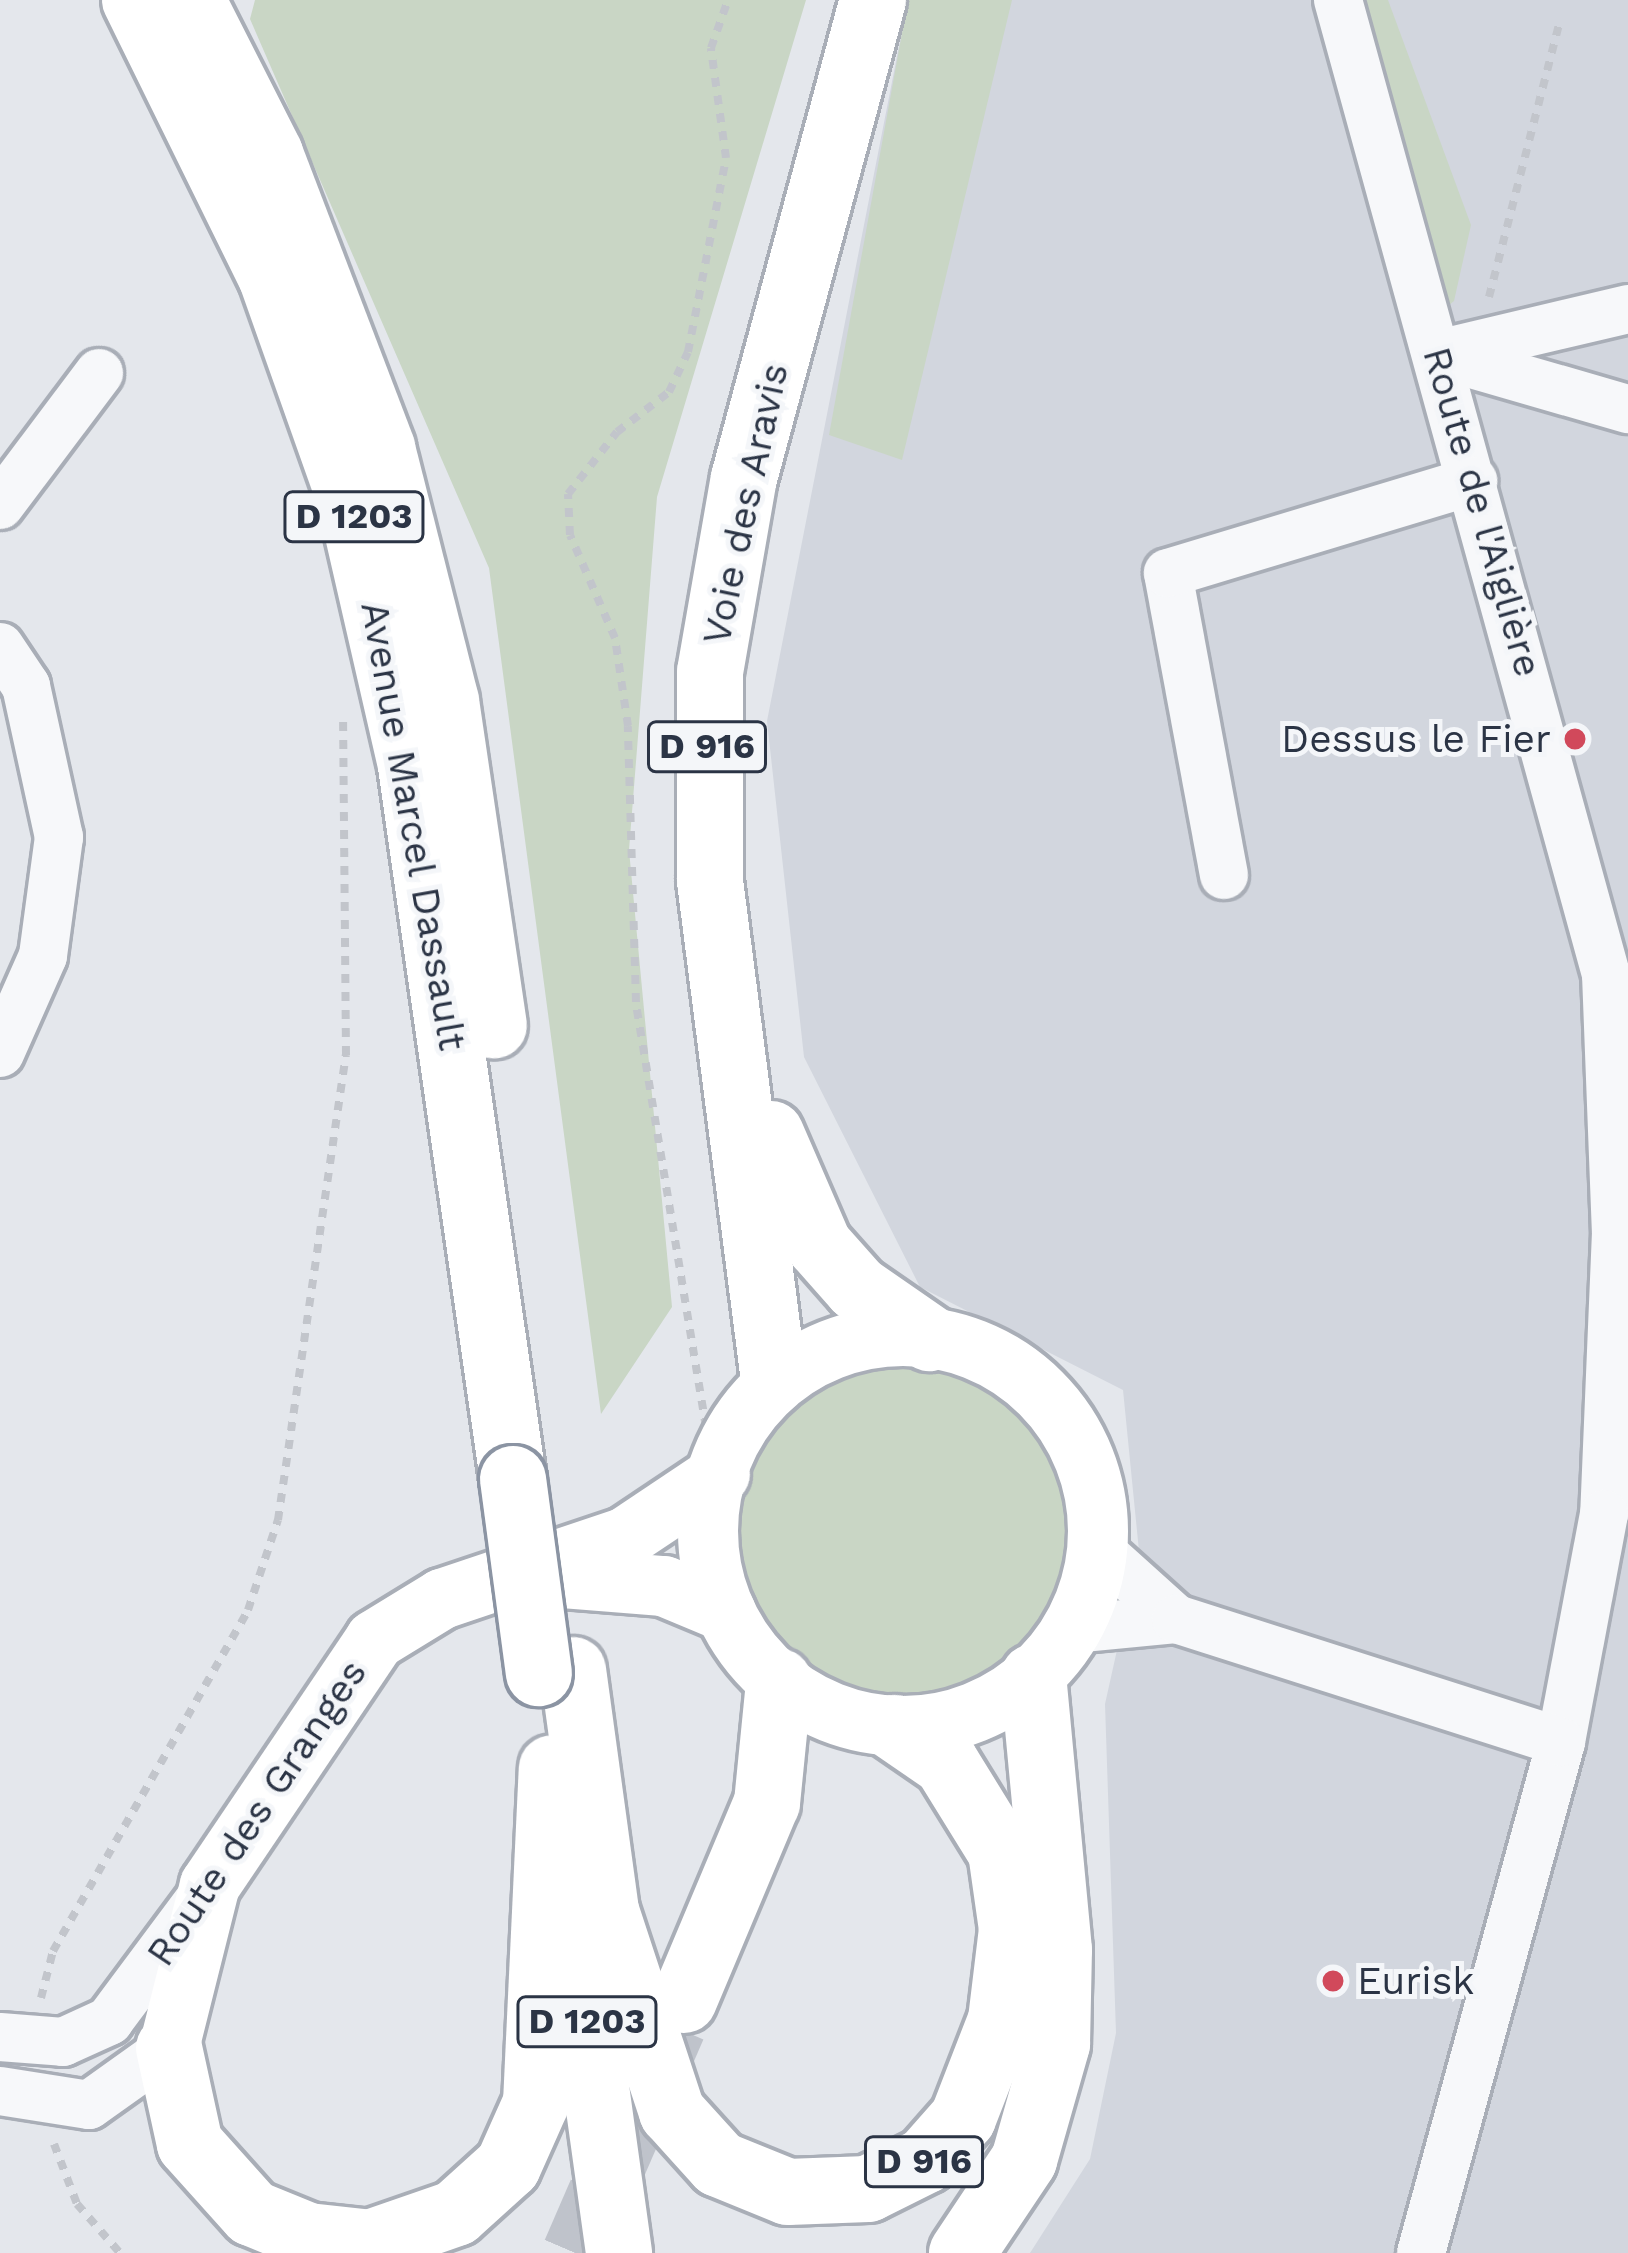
<!DOCTYPE html>
<meta charset="utf-8">
<style>
body{margin:0}
#map{position:relative;width:1628px;height:2253px;overflow:hidden;background:#e4e7ec;font-family:"Work Sans",sans-serif}
div>[style]{position:absolute}
[style*='--x']{left:calc(var(--x)*1px);top:calc(var(--y)*1px);width:calc(var(--w)*1px);rotate:calc(var(--a)*1deg)}
.built>*{inset:0;background:#d2d6de}
.green>*{inset:0;background:#c9d6c5}
.round{border-radius:50%}
.highway-tunnel>*{height:66px;margin-top:-33px;transform-origin:0;background:repeating-linear-gradient(90deg,#bfc3cb 0 66px,transparent 0 99px)}
.path>*{height:8px;margin-top:-4px;transform-origin:0;background:repeating-linear-gradient(90deg,#c2c5cb 0 9px,transparent 0 18px)}
.roads{filter:drop-shadow(3px 0 #a9aeb7) drop-shadow(-3px 0 #a9aeb7) drop-shadow(0 3px #a9aeb7) drop-shadow(0 -3px #a9aeb7)}
.minor>*{height:48px;margin:-24px;padding:0 24px;transform-origin:24px;border-radius:24px;background:#f7f8fa}
.major>*{height:60px;margin:-30px;padding:0 30px;transform-origin:30px;border-radius:30px;background:#fff}
.major>.ring{margin:-30px;padding:0;box-sizing:content-box;background:none;border:60px solid #fff;border-radius:50%}
.highway>*{height:66px;margin:-33px;padding:0 33px;transform-origin:33px;border-radius:33px;background:#fff}
.bridges{filter:drop-shadow(3px 0 #8b94a3) drop-shadow(-3px 0 #8b94a3) drop-shadow(0 3px #8b94a3) drop-shadow(0 -3px #8b94a3)}
.highway-bridge>*{height:66px;margin:-33px;padding:0 33px;transform-origin:33px;border-radius:33px;background:#fff}
.dots>*{width:33px;height:33px;translate:-50% -50%;box-sizing:border-box;border:6px solid #f4f6f9;border-radius:50%}
span{translate:-50% -50%;white-space:nowrap;text-align:center;line-height:1.15;-webkit-text-stroke:10px #f4f6f9;paint-order:stroke}
.shield-label span{padding:3px 9px;background:#f4f6f9;border:3px solid;border-radius:9px;-webkit-text-stroke-width:0}
.shield-label{font-size:36px;color:#2b3445;font-weight:700}
.street-label{font-size:39px;color:#2b3445}
.poi-label{font-size:39px;color:#2b3445}
.right{translate:-100% -50%;text-align:right}
.left{translate:0 -50%;text-align:left}
</style>
<div id="map">
<div class="built">
<div style="clip-path:polygon(908px 0,1628px 0,1628px 2253px,1030px 2253px,1090px 2159px,1116px 2033px,1105px 1704px,1139px 1551px,1123px 1390px,920px 1287px,804px 1057px,767px 721px)"></div>
</div>
<div class="green">
<div style="clip-path:polygon(255px 0,806px 0,657px 497px,629px 850px,672px 1307px,601px 1414px,489px 568px,250px 19px)"></div>
<div style="clip-path:polygon(908px 0,1012px 0,902px 460px,829px 435px)"></div>
<div style="clip-path:polygon(1350px 0,1388px 0,1471px 225px,1454px 301px,1438px 314px)"></div>
<div class="round" style="left:730px;top:1363px;width:340px;height:340px"></div>
</div>
<div class="highway-tunnel">
<div style="--x:575;--y:2253;--w:247;--a:-66.6"></div>
</div>
<div class="path">
<div style="--x:1489;--y:297;--w:285;--a:-75.6"></div>
<div style="--x:706;--y:1427;--w:431;--a:-99.4"></div>
<div style="--x:636;--y:1002;--w:276;--a:-91.7"></div>
<div style="--x:628;--y:726;--w:89;--a:-98.4"></div>
<div style="--x:615;--y:638;--w:112;--a:-113.6"></div>
<div style="--x:570;--y:535;--w:41;--a:-92.8"></div>
<div style="--x:568;--y:494;--w:79;--a:-51.7"></div>
<div style="--x:617;--y:432;--w:66;--a:-37.6"></div>
<div style="--x:669;--y:392;--w:44;--a:-64.6"></div>
<div style="--x:688;--y:352;--w:198;--a:-78.9"></div>
<div style="--x:726;--y:158;--w:111;--a:-97.8"></div>
<div style="--x:711;--y:48;--w:51;--a:-70.5"></div>
<div style="--x:41;--y:1998;--w:49;--a:-75.7"></div>
<div style="--x:53;--y:1951;--w:393;--a:-60.2"></div>
<div style="--x:248;--y:1610;--w:95;--a:-71.6"></div>
<div style="--x:278;--y:1520;--w:470;--a:-81.7"></div>
<div style="--x:346;--y:1055;--w:333;--a:-90.5"></div>
<div style="--x:54;--y:2144;--w:64;--a:69"></div>
<div style="--x:77;--y:2204;--w:65;--a:48.7"></div>
</div>
<div class="roads">
<div class="minor">
<div style="--x:1338;--y:0;--w:1010;--a:74.62"></div>
<div style="--x:1606;--y:974;--w:258;--a:87.8"></div>
<div style="--x:1616;--y:1232;--w:282;--a:92.4"></div>
<div style="--x:1604;--y:1514;--w:232;--a:100.7"></div>
<div style="--x:1561;--y:1742;--w:530;--a:105.32"></div>
<div style="--x:1442;--y:353;--w:191;--a:-13.3"></div>
<div style="--x:1437;--y:354;--w:199;--a:16.1"></div>
<div style="--x:0;--y:505;--w:165;--a:-53.1"></div>
<div style="--x:0;--y:647;--w:47;--a:56.3"></div>
<div style="--x:26;--y:686;--w:155;--a:77.7"></div>
<div style="--x:59;--y:837;--w:120;--a:97.7"></div>
<div style="--x:43;--y:956;--w:106;--a:113.9"></div>
<div style="--x:1224;--y:875;--w:307;--a:-100.5"></div>
<div style="--x:1168;--y:573;--w:319;--a:-16.8"></div>
<div style="--x:1096;--y:1547;--w:108;--a:42"></div>
<div style="--x:1072;--y:1629;--w:104;--a:-5.5"></div>
<div style="--x:1176;--y:1619;--w:404;--a:17.7"></div>
<div style="--x:0;--y:2037;--w:63;--a:4.5"></div>
<div style="--x:63;--y:2042;--w:51;--a:-24.5"></div>
<div style="--x:109;--y:2021;--w:152;--a:-53.3"></div>
<div style="--x:0;--y:2091;--w:90;--a:8.9"></div>
<div style="--x:89;--y:2105;--w:98;--a:-35.5"></div>
</div>
<div class="major">
<div class="ring" style="left:708px;top:1336px;width:330px;height:330px"></div>
<div style="--x:551;--y:1577;--w:113;--a:4.6"></div>
<div style="--x:664;--y:1586;--w:67;--a:22.8"></div>
<div style="--x:169;--y:2048;--w:168;--a:-75.9"></div>
<div style="--x:210;--y:1885;--w:295;--a:-56"></div>
<div style="--x:375;--y:1640;--w:79;--a:-31.5"></div>
<div style="--x:442;--y:1599;--w:194;--a:-18.6"></div>
<div style="--x:626;--y:1537;--w:113;--a:-33.8"></div>
</div>
<div class="highway">
<div style="--x:135;--y:0;--w:308;--a:63.8"></div>
<div style="--x:271;--y:276;--w:237;--a:70.5"></div>
<div style="--x:350;--y:499;--w:274;--a:77.1"></div>
<div style="--x:411;--y:766;--w:720;--a:81.86"></div>
<div style="--x:192;--y:0;--w:173;--a:63.1"></div>
<div style="--x:270;--y:154;--w:315;--a:69.1"></div>
<div style="--x:382;--y:448;--w:261;--a:75.8"></div>
<div style="--x:446;--y:701;--w:328;--a:81.6"></div>
<div style="--x:771;--y:1134;--w:121;--a:66.6"></div>
<div style="--x:819;--y:1245;--w:57;--a:48.5"></div>
<div style="--x:857;--y:1288;--w:88;--a:34.8"></div>
<div style="--x:774;--y:1380;--w:503;--a:-97.31"></div>
<div style="--x:710;--y:881;--w:209;--a:-90"></div>
<div style="--x:710;--y:672;--w:197;--a:-80.1"></div>
<div style="--x:744;--y:478;--w:495;--a:-74.9"></div>
<div style="--x:573;--y:1670;--w:243;--a:82.2"></div>
<div style="--x:606;--y:1911;--w:212;--a:71.8"></div>
<div style="--x:672;--y:2112;--w:70;--a:47.9"></div>
<div style="--x:719;--y:2164;--w:74;--a:22.1"></div>
<div style="--x:788;--y:2192;--w:80;--a:-2.1"></div>
<div style="--x:868;--y:2189;--w:65;--a:-26.6"></div>
<div style="--x:926;--y:2160;--w:56;--a:-48.6"></div>
<div style="--x:963;--y:2118;--w:105;--a:-68.8"></div>
<div style="--x:1001;--y:2020;--w:92;--a:-83.1"></div>
<div style="--x:1012;--y:1929;--w:78;--a:-98.1"></div>
<div style="--x:1001;--y:1852;--w:105;--a:-121.7"></div>
<div style="--x:946;--y:1763;--w:62;--a:-145.5"></div>
<div style="--x:577;--y:1950;--w:306;--a:82.1"></div>
<div style="--x:684;--y:2000;--w:214;--a:-67.2"></div>
<div style="--x:767;--y:1803;--w:122;--a:-84.3"></div>
<div style="--x:169;--y:2048;--w:98;--a:77.7"></div>
<div style="--x:190;--y:2144;--w:93;--a:48.1"></div>
<div style="--x:252;--y:2213;--w:61;--a:22.3"></div>
<div style="--x:308;--y:2236;--w:62;--a:6.4"></div>
<div style="--x:370;--y:2243;--w:91;--a:-19.2"></div>
<div style="--x:456;--y:2213;--w:70;--a:-42.1"></div>
<div style="--x:508;--y:2166;--w:69;--a:-66"></div>
<div style="--x:536;--y:2103;--w:335;--a:-87.3"></div>
<div style="--x:962;--y:2253;--w:112;--a:-56.3"></div>
<div style="--x:1024;--y:2160;--w:121;--a:-74.1"></div>
<div style="--x:1057;--y:2044;--w:94;--a:-88.8"></div>
<div style="--x:1059;--y:1950;--w:274;--a:-95.4"></div>
</div>
</div>
<div class="bridges">
<div class="highway-bridge">
<div style="--x:513;--y:1479;--w:196;--a:82.4"></div>
</div>
</div>
<div class="dots">
<div style="left:1575px;top:739px;background:#d1495b"></div>
<div style="left:1333px;top:1981px;background:#d1495b"></div>
</div>
<div class="shield-label">
<span style="left:354px;top:517px">D 1203</span>
<span style="left:707px;top:747px">D 916</span>
<span style="left:587px;top:2022px">D 1203</span>
<span style="left:924px;top:2162px">D 916</span>
</div>
<div class="street-label">
<span style="left:746px;top:504px;rotate:-78deg">Voie des Aravis</span>
<span style="left:1482px;top:512px;rotate:74deg">Route de l'Aiglière</span>
<span style="left:413px;top:826px;rotate:80deg">Avenue Marcel Dassault</span>
<span style="left:257px;top:1813px;rotate:-56deg">Route des Granges</span>
</div>
<div class="poi-label">
<span class="right" style="left:1551px;top:739px">Dessus le Fier</span>
<span class="left" style="left:1357px;top:1981px">Eurisk</span>
</div>
</div>
